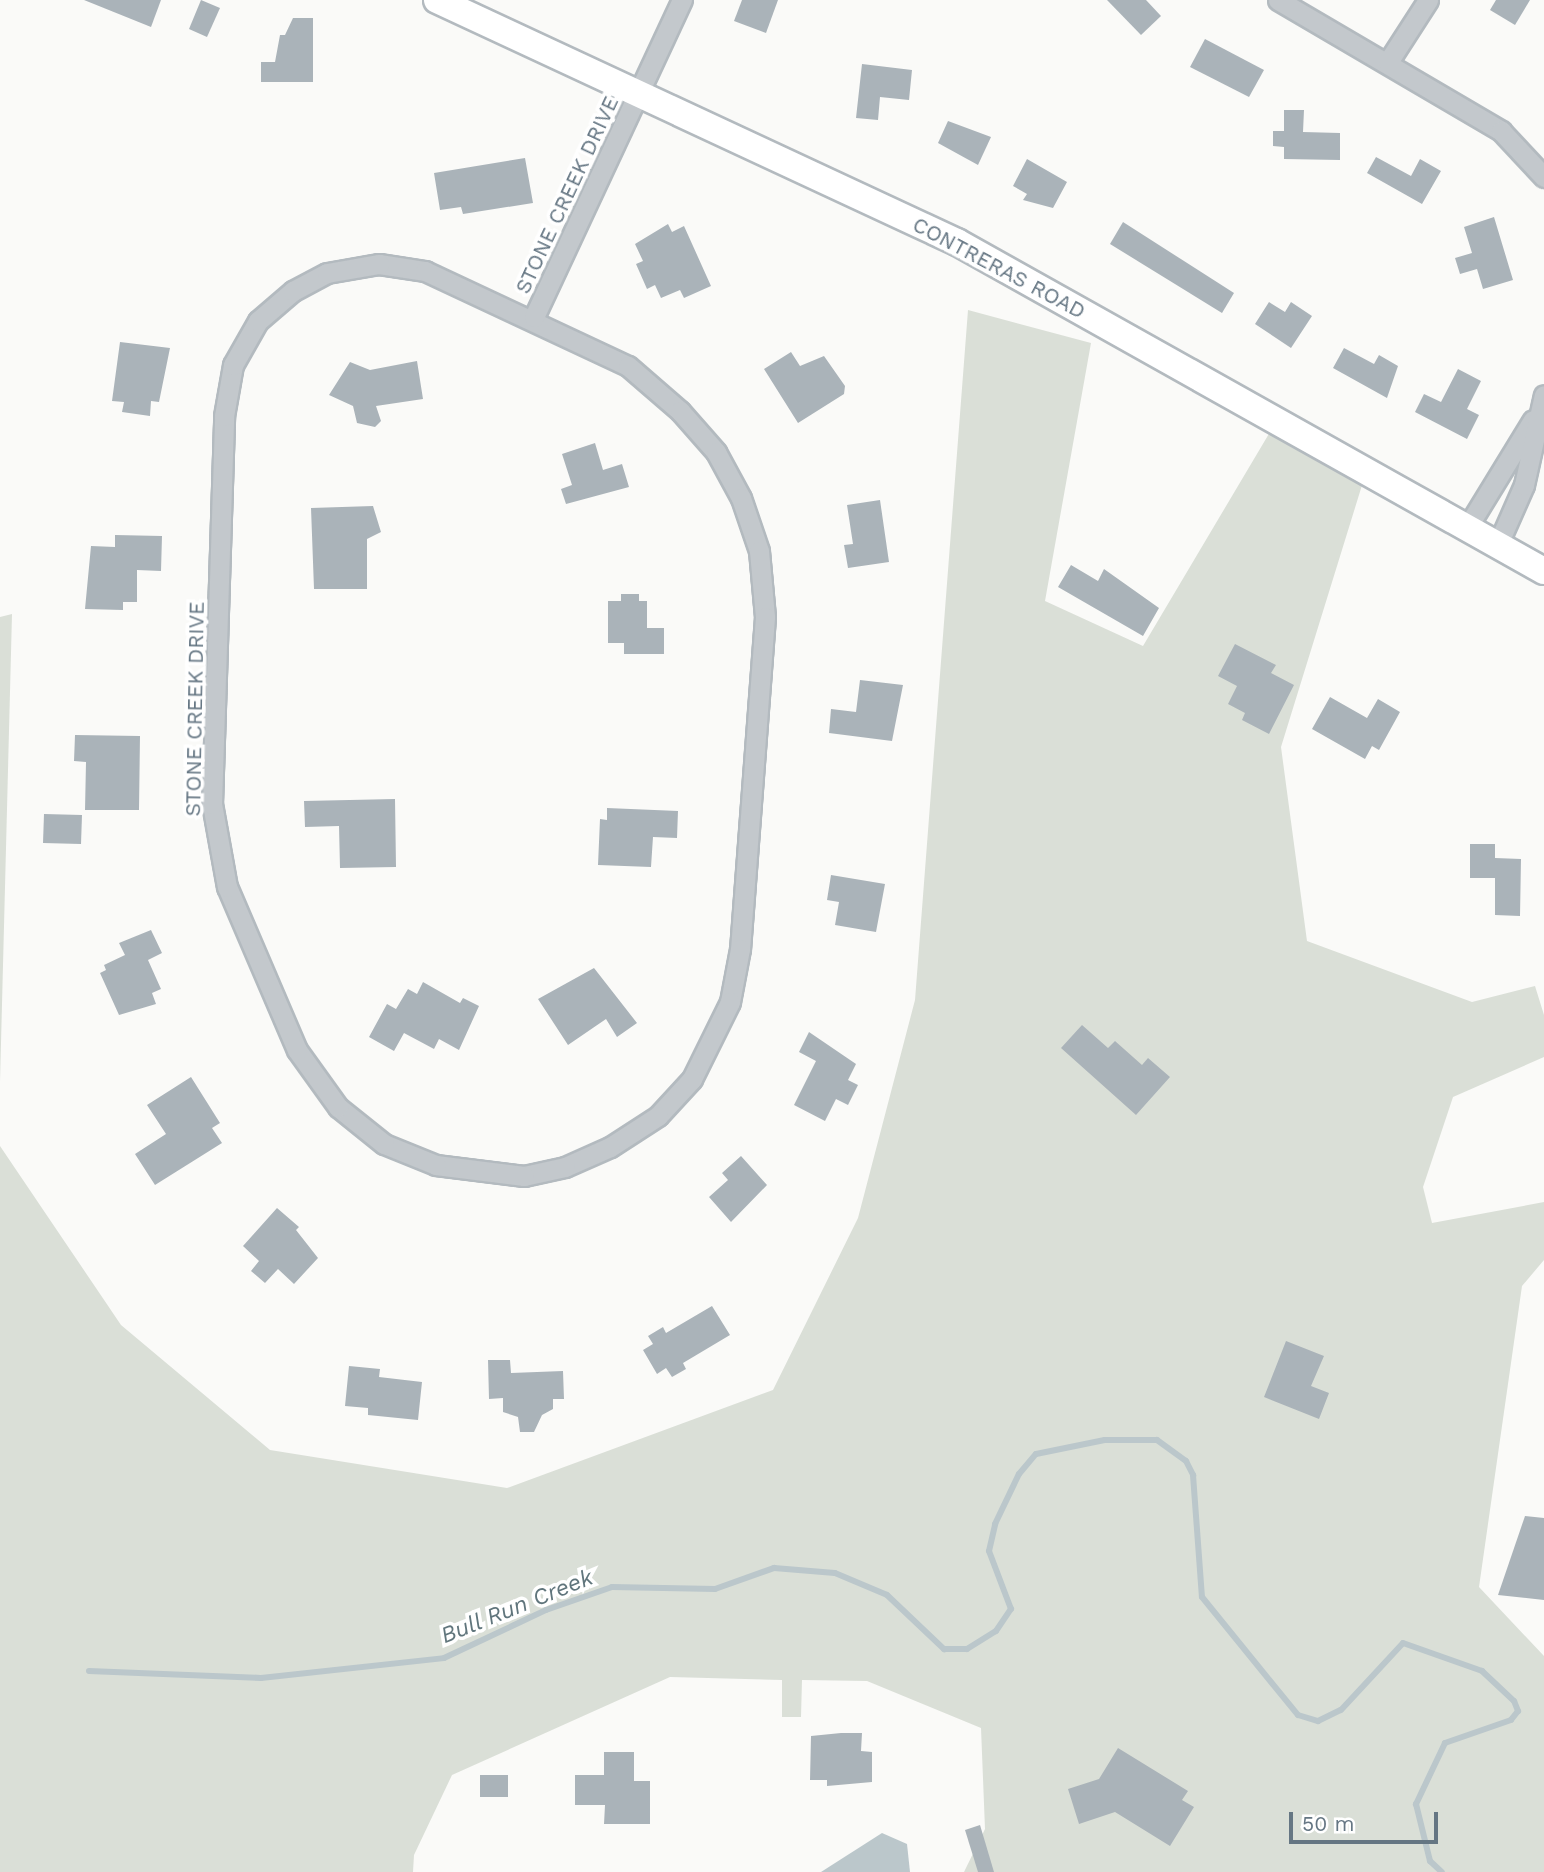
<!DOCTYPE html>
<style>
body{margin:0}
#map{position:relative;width:1544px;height:1872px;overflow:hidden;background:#fafaf8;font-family:"Work Sans",sans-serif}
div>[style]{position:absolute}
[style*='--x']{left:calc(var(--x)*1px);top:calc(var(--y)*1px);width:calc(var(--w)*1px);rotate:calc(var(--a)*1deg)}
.green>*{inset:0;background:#dadfd7}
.water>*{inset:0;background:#bbc7cb}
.stream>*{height:6px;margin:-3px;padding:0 3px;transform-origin:3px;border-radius:3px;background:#bbc7cb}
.building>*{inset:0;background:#aab3b9}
.roads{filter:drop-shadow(2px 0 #b3babf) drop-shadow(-2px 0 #b3babf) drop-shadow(0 2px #b3babf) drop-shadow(0 -2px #b3babf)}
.street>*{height:19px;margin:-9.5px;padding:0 9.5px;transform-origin:9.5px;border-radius:9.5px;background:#c3c8cc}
.secondary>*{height:26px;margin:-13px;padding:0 13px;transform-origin:13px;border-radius:13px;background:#fff}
span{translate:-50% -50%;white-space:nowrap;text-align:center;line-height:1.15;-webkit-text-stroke:7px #fff;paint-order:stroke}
.street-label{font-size:21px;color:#657683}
.water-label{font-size:23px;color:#60757c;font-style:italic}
.scale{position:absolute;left:1289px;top:1812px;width:149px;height:32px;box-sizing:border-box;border:4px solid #657683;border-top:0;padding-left:9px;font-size:21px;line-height:24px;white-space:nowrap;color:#657683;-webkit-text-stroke:5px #fff;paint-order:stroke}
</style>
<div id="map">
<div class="green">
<div style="clip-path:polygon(968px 310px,1091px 343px,1045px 601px,1143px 646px,1270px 432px,1363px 482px,1281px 747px,1307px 941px,1472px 1002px,1535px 986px,1544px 1015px,1544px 1057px,1453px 1097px,1423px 1187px,1432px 1223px,1544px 1202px,1544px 1260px,1522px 1286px,1479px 1587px,1544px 1656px,1544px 1872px,964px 1872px,985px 1829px,981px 1728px,867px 1681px,802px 1680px,801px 1717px,782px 1717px,782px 1680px,670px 1677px,452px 1775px,414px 1855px,413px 1872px,0 1872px,0 1146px,121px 1325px,270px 1450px,507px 1488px,773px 1390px,858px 1218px,915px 1000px)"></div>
<div style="clip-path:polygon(12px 614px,0 1082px,0 617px)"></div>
</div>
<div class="water">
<div style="clip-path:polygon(882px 1833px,907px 1844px,910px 1872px,821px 1872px)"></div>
</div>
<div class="stream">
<div style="--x:89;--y:1671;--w:172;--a:2.3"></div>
<div style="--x:261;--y:1678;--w:184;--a:-6.2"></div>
<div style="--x:444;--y:1658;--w:113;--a:-25.2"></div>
<div style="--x:546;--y:1610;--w:70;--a:-19.2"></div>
<div style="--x:612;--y:1587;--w:103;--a:1.1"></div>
<div style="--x:715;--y:1589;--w:63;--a:-19.6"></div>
<div style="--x:774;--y:1568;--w:61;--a:4.7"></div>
<div style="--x:835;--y:1573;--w:56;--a:22.9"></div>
<div style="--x:887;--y:1595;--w:79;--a:43.5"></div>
<div style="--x:944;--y:1649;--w:23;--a:0"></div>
<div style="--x:967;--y:1649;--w:34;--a:-32"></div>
<div style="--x:996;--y:1631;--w:27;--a:-56"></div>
<div style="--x:1011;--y:1609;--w:62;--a:-110.8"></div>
<div style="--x:989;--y:1551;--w:28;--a:-77"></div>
<div style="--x:995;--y:1524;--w:55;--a:-64.4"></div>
<div style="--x:1019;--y:1474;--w:26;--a:-50"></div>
<div style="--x:1036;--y:1454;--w:70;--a:-11.5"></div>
<div style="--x:1105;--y:1440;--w:52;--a:0"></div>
<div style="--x:1157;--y:1440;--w:36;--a:36"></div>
<div style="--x:1186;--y:1461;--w:16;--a:63"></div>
<div style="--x:1193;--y:1475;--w:122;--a:85.8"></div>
<div style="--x:1202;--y:1597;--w:152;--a:50.9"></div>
<div style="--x:1298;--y:1715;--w:21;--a:17"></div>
<div style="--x:1318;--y:1721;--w:25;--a:-26"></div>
<div style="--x:1341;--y:1710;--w:91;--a:-47.2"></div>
<div style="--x:1403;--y:1643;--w:84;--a:19.5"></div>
<div style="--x:1482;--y:1671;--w:44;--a:43.2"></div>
<div style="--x:1514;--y:1701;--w:11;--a:68"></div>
<div style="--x:1518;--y:1711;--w:11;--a:128"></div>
<div style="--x:1511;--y:1720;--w:70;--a:160.8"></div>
<div style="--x:1445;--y:1743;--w:68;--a:115.4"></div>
<div style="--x:1416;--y:1804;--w:59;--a:76.2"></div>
<div style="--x:1430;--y:1861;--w:16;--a:43"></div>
</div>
<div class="building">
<div style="clip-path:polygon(84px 0,161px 0,151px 27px)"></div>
<div style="clip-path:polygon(201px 0,220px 8px,207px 37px,189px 29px)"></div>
<div style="clip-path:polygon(742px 0,778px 0,766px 33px,734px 21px)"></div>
<div style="clip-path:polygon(1107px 0,1146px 0,1161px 16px,1141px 35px)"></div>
<div style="clip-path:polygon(1496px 0,1530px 0,1515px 25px,1490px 10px)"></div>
<div style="clip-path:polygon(293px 18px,313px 18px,313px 82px,261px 82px,261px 62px,275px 62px,280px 35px,285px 35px)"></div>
<div style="clip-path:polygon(1205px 39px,1264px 70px,1249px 97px,1190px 67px)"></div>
<div style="clip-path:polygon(862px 64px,912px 70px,909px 100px,880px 97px,878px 120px,856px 118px)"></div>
<div style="clip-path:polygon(1284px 110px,1304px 110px,1303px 132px,1340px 133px,1340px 160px,1284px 159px,1284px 147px,1273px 146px,1273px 131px,1284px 131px)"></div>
<div style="clip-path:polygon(948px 121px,991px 137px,978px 165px,938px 143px)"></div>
<div style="clip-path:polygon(1376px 157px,1411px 176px,1420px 159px,1441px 171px,1422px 204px,1367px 173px)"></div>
<div style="clip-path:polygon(525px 158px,533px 203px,463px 214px,461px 207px,440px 210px,434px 173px)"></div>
<div style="clip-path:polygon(1027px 159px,1067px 182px,1053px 208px,1023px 200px,1027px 194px,1013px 186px)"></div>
<div style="clip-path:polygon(1494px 217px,1513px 280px,1483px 289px,1477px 269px,1460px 274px,1455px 258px,1472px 253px,1464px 227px)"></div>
<div style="clip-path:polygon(1123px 222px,1234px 293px,1222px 313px,1110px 244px)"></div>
<div style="clip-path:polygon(668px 224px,672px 232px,684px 226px,711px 286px,684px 298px,680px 290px,661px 298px,655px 285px,647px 289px,636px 264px,643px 261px,635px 244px)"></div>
<div style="clip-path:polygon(1269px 302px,1285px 312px,1291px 302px,1312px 316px,1291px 348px,1255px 324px)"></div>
<div style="clip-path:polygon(120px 342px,170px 348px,159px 402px,151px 401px,150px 416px,122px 412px,124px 402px,112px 401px)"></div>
<div style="clip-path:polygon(1344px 348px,1374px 364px,1379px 355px,1398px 366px,1387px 398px,1333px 368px)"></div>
<div style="clip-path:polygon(791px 352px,800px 366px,824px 356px,845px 386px,844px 394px,798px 423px,764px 369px)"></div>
<div style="clip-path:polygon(417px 361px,423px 399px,376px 406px,381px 421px,375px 427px,357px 423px,353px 406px,329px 395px,350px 362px,370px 370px)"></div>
<div style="clip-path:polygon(1458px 369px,1481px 381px,1467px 409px,1479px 415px,1467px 439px,1415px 412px,1424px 394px,1441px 402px)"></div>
<div style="clip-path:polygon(595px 443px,603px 470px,622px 464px,629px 487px,566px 504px,561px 489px,572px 485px,562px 454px)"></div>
<div style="clip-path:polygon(880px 500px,889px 562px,848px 568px,844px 545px,853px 544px,847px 505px)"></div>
<div style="clip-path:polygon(373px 506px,381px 532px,367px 539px,367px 589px,314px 589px,311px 508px)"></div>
<div style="clip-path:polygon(115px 535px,162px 536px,161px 571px,137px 570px,137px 602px,123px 602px,123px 610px,85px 609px,91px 546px,115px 547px)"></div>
<div style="clip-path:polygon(1071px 565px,1098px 581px,1104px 569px,1159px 608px,1143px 636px,1058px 587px)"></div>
<div style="clip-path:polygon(621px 594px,639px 594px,639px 601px,647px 601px,647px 628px,664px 628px,664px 654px,624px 654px,624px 643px,608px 643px,608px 601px,621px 601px)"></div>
<div style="clip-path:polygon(1235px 644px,1276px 665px,1271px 673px,1294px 685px,1269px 734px,1242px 720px,1245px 713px,1228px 704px,1237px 686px,1218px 676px)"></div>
<div style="clip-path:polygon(860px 680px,903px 685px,892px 741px,829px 733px,831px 709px,856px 712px)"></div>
<div style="clip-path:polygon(1330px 697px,1367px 718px,1378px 699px,1400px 712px,1379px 750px,1372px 746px,1365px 759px,1312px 729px)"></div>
<div style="clip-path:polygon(75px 735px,140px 736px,139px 810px,85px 810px,86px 762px,74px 761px)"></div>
<div style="clip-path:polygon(395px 799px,396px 867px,340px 868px,339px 826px,305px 827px,304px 801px)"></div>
<div style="clip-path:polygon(607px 808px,678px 811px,677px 838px,653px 837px,651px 867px,598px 865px,600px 819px,607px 820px)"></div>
<div style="clip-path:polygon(44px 814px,82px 815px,81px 844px,43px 843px)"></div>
<div style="clip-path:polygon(1470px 844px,1495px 844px,1495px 858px,1521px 859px,1520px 916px,1495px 915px,1495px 878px,1470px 878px)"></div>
<div style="clip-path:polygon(831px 875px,885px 884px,876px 932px,835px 925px,839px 902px,827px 900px)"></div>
<div style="clip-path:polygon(151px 930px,162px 953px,148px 960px,161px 989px,152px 993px,156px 1004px,119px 1015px,100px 973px,106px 970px,104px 965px,125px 955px,119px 943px)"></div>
<div style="clip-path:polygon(594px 968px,637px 1023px,617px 1037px,606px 1019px,568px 1045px,538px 999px)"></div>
<div style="clip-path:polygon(423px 982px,460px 1003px,463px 998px,479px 1006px,459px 1050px,439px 1039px,434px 1049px,404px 1033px,394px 1051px,369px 1037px,387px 1004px,396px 1009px,408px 989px,417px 994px)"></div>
<div style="clip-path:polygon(1082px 1025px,1108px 1048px,1115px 1041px,1142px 1065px,1148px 1058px,1170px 1077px,1136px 1115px,1061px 1048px)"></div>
<div style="clip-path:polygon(809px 1032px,856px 1064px,848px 1080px,858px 1085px,848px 1105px,836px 1099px,825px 1121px,794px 1105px,816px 1061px,799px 1052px)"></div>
<div style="clip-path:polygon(191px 1077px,220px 1123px,212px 1128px,222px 1143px,155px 1185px,135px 1154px,166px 1134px,147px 1105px)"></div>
<div style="clip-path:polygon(741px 1156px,767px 1185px,731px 1222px,709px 1197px,728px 1180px,722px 1173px)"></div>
<div style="clip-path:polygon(277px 1208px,299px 1227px,296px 1230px,318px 1258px,294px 1284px,278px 1269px,265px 1283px,251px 1271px,259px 1261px,243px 1246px)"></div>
<div style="clip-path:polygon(712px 1306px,730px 1335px,683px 1363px,686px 1369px,672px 1377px,666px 1368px,657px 1374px,643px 1350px,653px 1344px,648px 1336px,663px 1327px,666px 1333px)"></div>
<div style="clip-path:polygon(1286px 1341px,1324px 1356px,1311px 1386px,1329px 1393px,1319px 1419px,1264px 1397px)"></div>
<div style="clip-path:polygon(488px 1360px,510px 1360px,511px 1373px,563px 1371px,564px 1399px,553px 1399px,553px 1409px,542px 1415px,534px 1432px,520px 1432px,518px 1417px,503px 1412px,503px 1398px,489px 1399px)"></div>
<div style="clip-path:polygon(349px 1366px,380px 1369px,379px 1377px,422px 1382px,418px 1420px,368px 1415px,368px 1408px,345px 1406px)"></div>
<div style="clip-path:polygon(1525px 1516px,1544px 1518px,1544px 1600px,1498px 1595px)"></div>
<div style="clip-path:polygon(841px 1733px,862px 1733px,861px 1751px,872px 1752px,872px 1782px,827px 1786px,827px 1780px,810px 1780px,811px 1736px)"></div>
<div style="clip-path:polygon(1118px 1748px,1188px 1791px,1182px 1800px,1194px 1807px,1170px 1846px,1115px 1812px,1079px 1824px,1068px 1789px,1099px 1779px)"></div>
<div style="clip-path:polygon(604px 1752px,634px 1752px,634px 1781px,650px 1781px,650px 1824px,604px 1824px,605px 1805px,575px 1805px,575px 1775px,604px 1775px)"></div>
<div style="clip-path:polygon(480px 1775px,508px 1775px,508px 1797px,480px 1797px)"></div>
<div style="clip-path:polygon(980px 1825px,994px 1872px,978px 1872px,965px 1830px)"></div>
</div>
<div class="roads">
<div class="street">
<div style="--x:1278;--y:0;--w:259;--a:30.4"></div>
<div style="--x:1501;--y:131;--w:63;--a:46.9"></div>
<div style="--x:1388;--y:62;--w:74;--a:-57.2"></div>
<div style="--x:379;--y:264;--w:47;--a:8.7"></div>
<div style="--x:425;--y:271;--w:224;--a:25.1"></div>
<div style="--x:628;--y:366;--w:69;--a:40.9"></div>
<div style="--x:680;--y:411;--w:55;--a:48.7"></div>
<div style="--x:716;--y:452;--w:52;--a:61.5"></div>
<div style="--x:741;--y:498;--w:56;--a:71.2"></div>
<div style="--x:759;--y:551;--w:66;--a:84.8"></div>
<div style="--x:765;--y:617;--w:333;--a:94.3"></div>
<div style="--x:740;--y:949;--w:54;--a:100.7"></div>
<div style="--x:730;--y:1002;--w:86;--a:116.3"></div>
<div style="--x:692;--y:1079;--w:50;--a:132.6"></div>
<div style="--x:658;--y:1116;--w:57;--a:147.1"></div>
<div style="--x:610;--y:1147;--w:49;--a:156"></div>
<div style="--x:565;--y:1167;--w:42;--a:167.6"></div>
<div style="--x:524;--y:1176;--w:89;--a:-172.9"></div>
<div style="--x:436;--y:1165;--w:56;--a:-158"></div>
<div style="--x:384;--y:1144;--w:59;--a:-141.2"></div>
<div style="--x:338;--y:1107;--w:70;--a:-125.7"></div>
<div style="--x:297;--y:1050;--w:177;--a:-113.2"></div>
<div style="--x:227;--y:887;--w:84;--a:-100.2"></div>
<div style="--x:212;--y:804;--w:388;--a:-88.2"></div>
<div style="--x:224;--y:416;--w:52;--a:-80"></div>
<div style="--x:233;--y:365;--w:51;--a:-60.4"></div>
<div style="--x:258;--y:321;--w:46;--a:-40.6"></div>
<div style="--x:293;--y:291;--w:38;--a:-28"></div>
<div style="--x:327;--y:273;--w:53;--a:-9.8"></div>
<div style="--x:534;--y:317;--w:350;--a:-65"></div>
<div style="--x:1468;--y:526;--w:124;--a:-58.5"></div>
<div style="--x:1498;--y:544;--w:64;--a:-66.2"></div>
<div style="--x:1524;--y:485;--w:92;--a:-77.5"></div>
</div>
<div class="secondary">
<div style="--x:437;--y:0;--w:574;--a:24.96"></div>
<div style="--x:957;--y:242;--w:673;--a:29.27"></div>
</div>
</div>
<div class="street-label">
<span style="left:567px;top:195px;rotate:-65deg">STONE CREEK DRIVE</span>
<span style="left:999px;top:268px;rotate:28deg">CONTRERAS ROAD</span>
<span style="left:195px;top:709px;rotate:-89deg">STONE CREEK DRIVE</span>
</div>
<div class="water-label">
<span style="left:517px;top:1607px;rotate:-22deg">Bull Run Creek</span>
</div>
<div class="scale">50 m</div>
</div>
